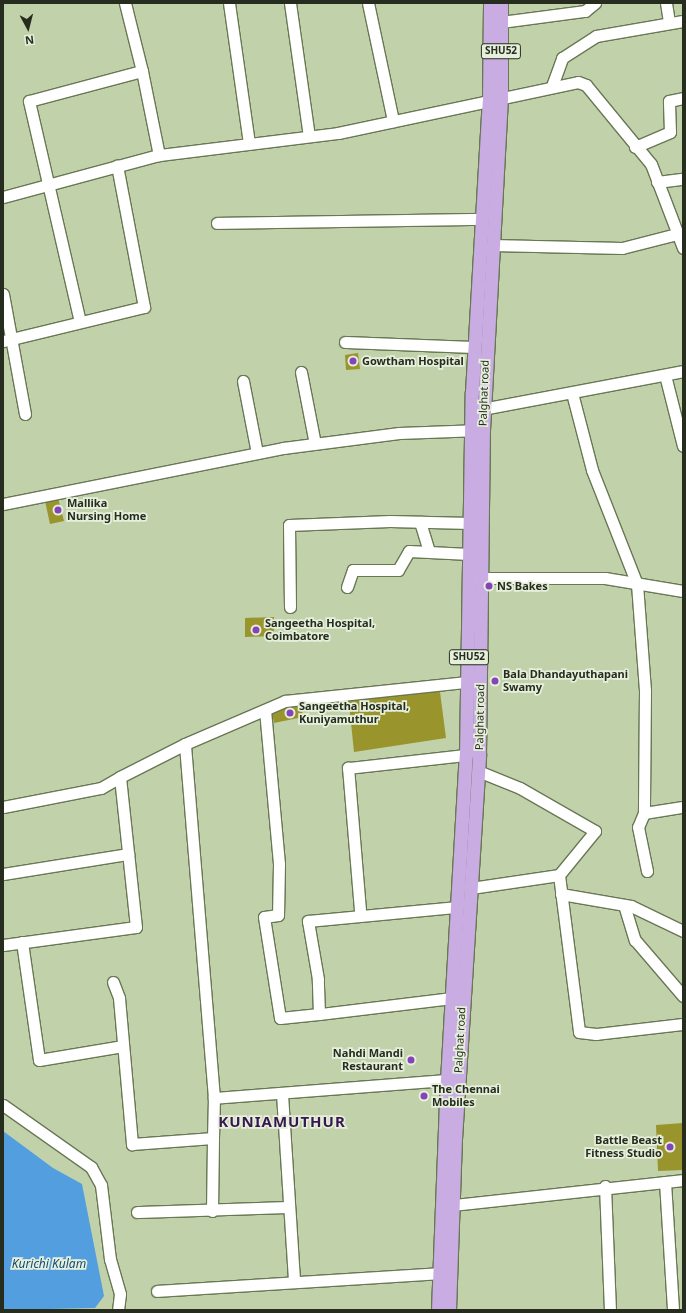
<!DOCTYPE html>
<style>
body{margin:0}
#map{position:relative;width:686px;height:1313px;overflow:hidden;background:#c1d2ab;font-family:"Noto Sans",sans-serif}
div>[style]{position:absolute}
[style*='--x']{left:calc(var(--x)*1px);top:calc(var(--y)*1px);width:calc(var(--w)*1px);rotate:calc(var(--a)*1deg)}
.water>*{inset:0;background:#529edf}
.building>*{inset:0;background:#99942b}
.roads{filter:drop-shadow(1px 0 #687754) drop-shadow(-1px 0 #687754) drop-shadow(0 1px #687754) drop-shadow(0 -1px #687754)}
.minor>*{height:11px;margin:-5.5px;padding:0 5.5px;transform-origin:5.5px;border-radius:5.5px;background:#fff}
.major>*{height:13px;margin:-6.5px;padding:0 6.5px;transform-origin:6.5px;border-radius:6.5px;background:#c8ace2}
.dots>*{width:11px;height:11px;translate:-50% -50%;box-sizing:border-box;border:2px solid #e6efdb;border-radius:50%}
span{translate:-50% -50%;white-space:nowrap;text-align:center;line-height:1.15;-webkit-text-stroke:3.5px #e6efdb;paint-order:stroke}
.shield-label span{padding:1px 3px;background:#e6efdb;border:1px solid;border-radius:3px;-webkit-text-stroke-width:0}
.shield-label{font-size:10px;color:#262d1e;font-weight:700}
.poi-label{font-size:11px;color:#262d1e;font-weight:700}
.left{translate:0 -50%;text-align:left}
.right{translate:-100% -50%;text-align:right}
.street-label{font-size:11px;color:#262d1e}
.water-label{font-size:12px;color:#104974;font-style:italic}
.district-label{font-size:15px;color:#36174f;font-weight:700;letter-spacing:1px}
.frame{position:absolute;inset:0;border:4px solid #262d1e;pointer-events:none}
.north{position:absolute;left:8px;top:8px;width:40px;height:40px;-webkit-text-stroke:3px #e6efdb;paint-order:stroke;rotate:173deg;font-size:11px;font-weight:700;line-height:16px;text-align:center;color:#262d1e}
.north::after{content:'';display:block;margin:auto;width:14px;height:18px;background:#262d1e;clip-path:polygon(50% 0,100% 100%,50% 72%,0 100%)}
</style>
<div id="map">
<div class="water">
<div style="clip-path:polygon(3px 1131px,53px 1168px,82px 1184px,104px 1296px,95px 1308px,3px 1310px)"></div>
</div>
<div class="building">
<div style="clip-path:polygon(358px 353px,360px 369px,346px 370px,345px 355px)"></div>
<div style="clip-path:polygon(58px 498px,64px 521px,50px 524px,45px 501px)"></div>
<div style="clip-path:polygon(274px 617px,274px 636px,245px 637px,245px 618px)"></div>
<div style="clip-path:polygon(439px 684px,446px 738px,354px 752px,348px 694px)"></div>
<div style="clip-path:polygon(301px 703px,303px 717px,274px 723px,271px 709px)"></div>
<div style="clip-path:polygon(683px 1123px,683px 1170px,658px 1171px,656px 1125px)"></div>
</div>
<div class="roads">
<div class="minor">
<div style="--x:125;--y:3;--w:70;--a:76"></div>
<div style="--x:229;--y:3;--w:142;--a:81.9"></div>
<div style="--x:290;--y:3;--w:134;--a:81.9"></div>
<div style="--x:368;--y:3;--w:121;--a:78"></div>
<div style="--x:666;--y:3;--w:20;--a:81"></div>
<div style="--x:501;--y:22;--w:85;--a:-7.5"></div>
<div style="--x:585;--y:11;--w:13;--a:-39"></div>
<div style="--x:552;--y:86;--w:30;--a:-70"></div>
<div style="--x:562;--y:58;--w:40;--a:-32.9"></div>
<div style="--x:596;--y:36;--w:88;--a:-9.8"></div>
<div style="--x:635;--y:147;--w:38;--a:-23"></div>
<div style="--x:670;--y:132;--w:31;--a:-92"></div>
<div style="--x:669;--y:101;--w:14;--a:-12"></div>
<div style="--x:657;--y:182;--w:26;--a:-7"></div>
<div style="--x:3;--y:197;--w:162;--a:-15.1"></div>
<div style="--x:159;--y:155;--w:180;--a:-7"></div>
<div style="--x:338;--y:133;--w:245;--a:-12"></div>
<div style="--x:578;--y:82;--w:9;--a:21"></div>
<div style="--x:586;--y:85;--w:102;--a:50.6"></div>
<div style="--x:651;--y:164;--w:90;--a:69.1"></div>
<div style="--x:217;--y:223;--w:265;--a:-0.9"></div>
<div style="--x:492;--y:245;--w:130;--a:1.3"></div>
<div style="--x:622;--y:248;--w:57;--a:-14.3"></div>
<div style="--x:3;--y:294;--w:122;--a:79.6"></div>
<div style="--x:80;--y:322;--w:227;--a:-103"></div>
<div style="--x:29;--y:101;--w:117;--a:-14.9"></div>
<div style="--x:142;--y:71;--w:86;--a:78.6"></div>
<div style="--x:3;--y:341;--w:145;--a:-13.6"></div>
<div style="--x:144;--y:307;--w:144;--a:-100.8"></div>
<div style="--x:345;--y:342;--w:129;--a:2.2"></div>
<div style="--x:301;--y:372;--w:73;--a:79"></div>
<div style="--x:665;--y:375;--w:73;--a:75.8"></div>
<div style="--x:243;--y:381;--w:73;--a:79"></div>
<div style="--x:572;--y:393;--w:80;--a:75.4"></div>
<div style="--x:592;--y:470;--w:123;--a:68.5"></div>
<div style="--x:637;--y:584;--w:106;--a:85.7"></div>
<div style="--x:645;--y:690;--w:123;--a:90.5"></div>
<div style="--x:644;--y:813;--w:39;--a:-9"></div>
<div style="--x:477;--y:410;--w:210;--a:-10.7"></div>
<div style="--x:3;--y:504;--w:286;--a:-11.3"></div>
<div style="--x:283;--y:448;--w:117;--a:-7.4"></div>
<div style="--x:399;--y:433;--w:81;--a:-2.1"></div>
<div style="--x:420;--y:522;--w:30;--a:73"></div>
<div style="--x:473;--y:578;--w:132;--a:0"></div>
<div style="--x:605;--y:578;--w:79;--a:9.5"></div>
<div style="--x:347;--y:587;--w:18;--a:-71"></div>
<div style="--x:353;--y:570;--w:45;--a:0"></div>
<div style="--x:398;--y:570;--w:22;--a:-60"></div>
<div style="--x:409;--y:551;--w:60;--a:2.9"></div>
<div style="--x:290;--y:607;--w:82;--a:-90.7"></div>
<div style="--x:289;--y:525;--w:101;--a:-2.3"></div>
<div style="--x:390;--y:521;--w:80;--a:1.4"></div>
<div style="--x:265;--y:710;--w:155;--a:84.8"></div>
<div style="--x:279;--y:864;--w:51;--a:91.1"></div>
<div style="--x:278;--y:915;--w:14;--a:172"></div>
<div style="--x:264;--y:917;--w:102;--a:81"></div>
<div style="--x:280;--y:1018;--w:39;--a:-6"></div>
<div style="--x:3;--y:807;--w:100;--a:-11"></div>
<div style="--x:101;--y:788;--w:22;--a:-30"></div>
<div style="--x:644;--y:813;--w:15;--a:113"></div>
<div style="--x:638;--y:827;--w:45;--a:78.4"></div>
<div style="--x:3;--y:874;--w:127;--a:-9.1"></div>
<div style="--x:559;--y:875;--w:158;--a:82.7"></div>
<div style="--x:579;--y:1032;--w:17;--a:7"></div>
<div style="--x:596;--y:1034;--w:88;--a:-6.6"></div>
<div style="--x:471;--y:888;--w:89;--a:-8.4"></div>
<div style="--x:559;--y:875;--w:57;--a:-50.7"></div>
<div style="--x:595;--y:831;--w:86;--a:-150.2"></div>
<div style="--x:520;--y:788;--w:45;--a:-158"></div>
<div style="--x:561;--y:894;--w:71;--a:9.7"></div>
<div style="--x:631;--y:906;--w:58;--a:25.7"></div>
<div style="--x:624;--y:905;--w:37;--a:73"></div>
<div style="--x:635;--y:940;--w:74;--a:49.4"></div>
<div style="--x:360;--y:910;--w:143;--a:-94.8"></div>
<div style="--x:348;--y:768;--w:119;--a:-6.3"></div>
<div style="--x:22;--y:942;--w:119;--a:81.8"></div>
<div style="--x:39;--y:1060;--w:85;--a:-9.5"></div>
<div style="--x:3;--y:945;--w:134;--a:-7.7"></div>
<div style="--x:136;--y:927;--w:151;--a:-96.1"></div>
<div style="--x:120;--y:777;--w:73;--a:-26.9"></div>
<div style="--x:113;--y:982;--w:17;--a:69"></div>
<div style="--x:119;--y:998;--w:147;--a:84.9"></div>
<div style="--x:132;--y:1144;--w:81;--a:-4.2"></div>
<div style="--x:213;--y:1138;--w:40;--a:-88.6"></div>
<div style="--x:452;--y:998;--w:134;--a:173.1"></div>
<div style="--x:319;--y:1014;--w:35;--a:-92"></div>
<div style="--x:318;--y:979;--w:59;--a:-99.8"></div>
<div style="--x:308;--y:921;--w:150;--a:-5.4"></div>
<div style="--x:447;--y:1080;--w:234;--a:175.6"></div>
<div style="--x:214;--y:1098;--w:355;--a:-94.7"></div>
<div style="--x:185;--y:744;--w:109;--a:-23.3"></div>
<div style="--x:285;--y:701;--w:192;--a:-6"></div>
<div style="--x:282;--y:1094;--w:187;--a:86.3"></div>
<div style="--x:3;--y:1105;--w:108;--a:35.2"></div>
<div style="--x:91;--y:1167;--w:21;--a:61"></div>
<div style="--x:101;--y:1185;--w:75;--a:83.1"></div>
<div style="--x:110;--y:1259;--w:36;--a:74"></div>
<div style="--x:120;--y:1294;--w:16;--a:97"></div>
<div style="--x:665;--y:1182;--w:128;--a:86.4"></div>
<div style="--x:605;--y:1186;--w:124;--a:87.7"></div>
<div style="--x:453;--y:1205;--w:231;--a:-6.2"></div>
<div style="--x:212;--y:1211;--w:73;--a:-89.2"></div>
<div style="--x:137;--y:1212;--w:152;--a:-1.9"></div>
<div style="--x:157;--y:1291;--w:284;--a:-3.6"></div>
</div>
<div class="major">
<div style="--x:438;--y:1310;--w:230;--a:-87.8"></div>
<div style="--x:447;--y:1080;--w:326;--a:-86.7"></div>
<div style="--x:466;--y:755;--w:363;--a:-89.1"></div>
<div style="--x:472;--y:392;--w:291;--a:-86.7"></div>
<div style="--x:489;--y:101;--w:98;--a:-89.4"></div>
<div style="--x:449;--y:1310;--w:171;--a:-88"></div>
<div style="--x:455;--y:1139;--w:386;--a:-86.4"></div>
<div style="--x:479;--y:754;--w:324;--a:-89.3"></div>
<div style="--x:483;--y:430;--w:332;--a:-86.9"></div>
<div style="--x:501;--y:98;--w:95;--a:-90"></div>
</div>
</div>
<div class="dots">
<div style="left:353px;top:361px;background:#8443b8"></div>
<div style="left:58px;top:510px;background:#8443b8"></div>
<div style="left:489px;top:586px;background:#8443b8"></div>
<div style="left:256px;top:630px;background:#8443b8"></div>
<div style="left:495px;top:681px;background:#8443b8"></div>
<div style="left:290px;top:713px;background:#8443b8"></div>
<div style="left:411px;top:1060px;background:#8443b8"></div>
<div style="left:424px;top:1096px;background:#8443b8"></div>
<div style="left:670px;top:1147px;background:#8443b8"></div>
</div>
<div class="shield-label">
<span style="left:501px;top:51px">SHU52</span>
<span style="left:469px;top:657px">SHU52</span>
</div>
<div class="poi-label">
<span class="left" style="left:362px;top:361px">Gowtham Hospital</span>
<span class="left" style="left:67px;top:510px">Mallika<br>Nursing Home</span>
<span class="left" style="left:497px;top:586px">NS Bakes</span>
<span class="left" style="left:265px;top:630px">Sangeetha Hospital,<br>Coimbatore</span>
<span class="left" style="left:503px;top:681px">Bala Dhandayuthapani<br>Swamy</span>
<span class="left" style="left:299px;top:713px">Sangeetha Hospital,<br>Kuniyamuthur</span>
<span class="right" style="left:403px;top:1060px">Nahdi Mandi<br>Restaurant</span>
<span class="left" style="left:432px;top:1096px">The Chennai<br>Mobiles</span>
<span class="right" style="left:662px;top:1147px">Battle Beast<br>Fitness Studio</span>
</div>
<div class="street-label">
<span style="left:484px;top:393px;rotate:-88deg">Palghat road</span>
<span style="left:480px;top:717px;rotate:-89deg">Palghat road</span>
<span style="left:460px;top:1040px;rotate:-87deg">Palghat road</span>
</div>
<div class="water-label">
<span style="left:49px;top:1264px">Kurichi Kulam</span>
</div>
<div class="district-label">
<span style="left:282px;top:1122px">KUNIAMUTHUR</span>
</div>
<div class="frame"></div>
<div class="north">N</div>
</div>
